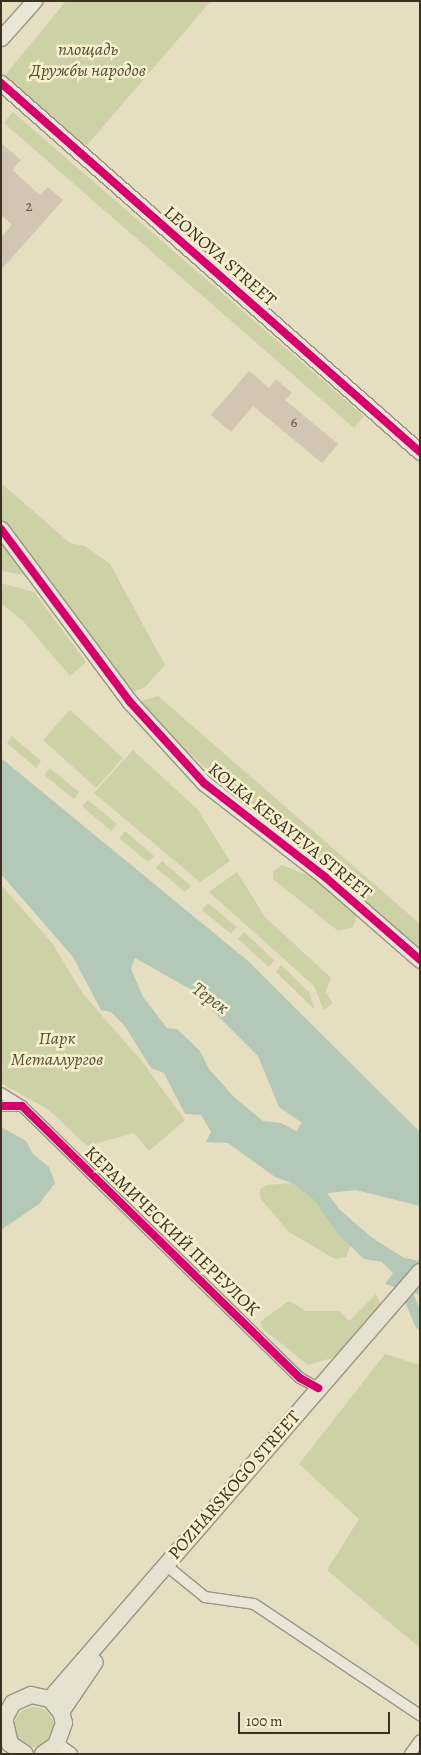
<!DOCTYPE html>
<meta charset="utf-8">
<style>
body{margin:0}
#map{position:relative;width:421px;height:1755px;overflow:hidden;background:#e6dec1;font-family:Alegreya,serif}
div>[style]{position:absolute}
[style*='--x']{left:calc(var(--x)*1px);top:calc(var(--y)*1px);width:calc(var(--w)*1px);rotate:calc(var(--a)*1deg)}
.green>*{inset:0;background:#ccd1a6}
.round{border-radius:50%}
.water>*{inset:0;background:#b3c8b6}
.canal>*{height:11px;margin:-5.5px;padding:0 5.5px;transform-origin:5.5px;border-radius:5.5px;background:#b3c8b6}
.building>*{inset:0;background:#d2c5b2}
.roads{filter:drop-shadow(1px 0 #9b9584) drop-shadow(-1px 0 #9b9584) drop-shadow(0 1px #9b9584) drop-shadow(0 -1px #9b9584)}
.street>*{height:10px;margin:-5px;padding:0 5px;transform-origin:5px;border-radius:5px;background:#e9e6d7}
.secondary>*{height:15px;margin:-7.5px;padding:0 7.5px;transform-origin:7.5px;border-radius:7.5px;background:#e9e6d7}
.primary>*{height:16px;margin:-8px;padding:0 8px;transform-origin:8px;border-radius:8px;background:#e6e1d0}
.cycleway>*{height:8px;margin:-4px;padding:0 4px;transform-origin:4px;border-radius:4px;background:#d6006c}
span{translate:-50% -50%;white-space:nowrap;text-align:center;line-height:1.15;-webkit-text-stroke:5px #f8efcd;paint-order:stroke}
.number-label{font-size:15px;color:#615546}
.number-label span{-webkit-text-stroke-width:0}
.park-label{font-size:18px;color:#544e38;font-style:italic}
.street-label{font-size:18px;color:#3b3022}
.water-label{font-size:19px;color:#545446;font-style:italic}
.frame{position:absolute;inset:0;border:2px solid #3b3022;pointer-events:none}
.scale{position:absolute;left:238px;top:1712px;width:152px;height:22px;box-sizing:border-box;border:2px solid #3b3022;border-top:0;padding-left:6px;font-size:15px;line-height:18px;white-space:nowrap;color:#3b3022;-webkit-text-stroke:4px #f8efcd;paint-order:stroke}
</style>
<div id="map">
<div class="green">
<div style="clip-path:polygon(66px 1px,211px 1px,82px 151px,2px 79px)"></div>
<div style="clip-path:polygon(13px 112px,364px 416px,354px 428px,4px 123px)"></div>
<div style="clip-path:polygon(1px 483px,70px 543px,85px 546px,110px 564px,165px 665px,145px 687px,126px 695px,1px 521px)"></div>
<div style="clip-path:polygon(1px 538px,25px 575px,1px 571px)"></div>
<div style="clip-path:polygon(1px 583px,34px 592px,86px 662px,70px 676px,23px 621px,1px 603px)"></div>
<div style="clip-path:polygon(158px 696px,420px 924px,420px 953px,132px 704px)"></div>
<div style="clip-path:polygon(70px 710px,123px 758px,96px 788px,43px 740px)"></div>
<div style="clip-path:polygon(12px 736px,41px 761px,36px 768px,7px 743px)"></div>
<div style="clip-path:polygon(133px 750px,198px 810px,230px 861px,200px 882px,94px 793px)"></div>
<div style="clip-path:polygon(50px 768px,79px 792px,74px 799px,44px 775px)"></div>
<div style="clip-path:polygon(88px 800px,117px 824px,111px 831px,82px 806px)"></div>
<div style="clip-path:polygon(125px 831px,154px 856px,148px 862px,119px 838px)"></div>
<div style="clip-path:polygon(162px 861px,191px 886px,185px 892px,156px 868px)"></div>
<div style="clip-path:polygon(282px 865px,312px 877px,335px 896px,357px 915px,353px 927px,338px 931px,273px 879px,274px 871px)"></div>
<div style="clip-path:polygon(237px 872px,265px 917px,331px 978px,326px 992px,333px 1003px,324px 1010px,314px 986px,209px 892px)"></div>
<div style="clip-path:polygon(1px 885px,53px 944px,83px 994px,140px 1059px,185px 1120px,149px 1151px,134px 1133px,87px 1146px,49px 1110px,1px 1083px)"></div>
<div style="clip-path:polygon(208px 903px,237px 927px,231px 934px,202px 910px)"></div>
<div style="clip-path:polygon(244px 932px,274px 960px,269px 967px,238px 939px)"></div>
<div style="clip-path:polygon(281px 965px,309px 992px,315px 1010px,276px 972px)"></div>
<div style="clip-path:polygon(292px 1183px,314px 1200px,350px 1246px,346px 1257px,335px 1259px,289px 1232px,260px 1198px,260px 1189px,267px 1185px)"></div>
<div style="clip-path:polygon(376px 1294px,381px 1305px,344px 1349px,332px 1358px,308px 1365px,263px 1329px,260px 1322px,289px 1301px,306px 1311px,339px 1311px,349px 1321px)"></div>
<div style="clip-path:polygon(385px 1354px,420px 1365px,420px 1648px,327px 1570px,359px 1519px,299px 1464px)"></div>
<div class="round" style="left:14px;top:1707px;width:40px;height:40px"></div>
</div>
<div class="water">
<div style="clip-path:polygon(evenodd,1px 758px,248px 961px,420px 1132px,420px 1206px,356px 1190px,327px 1193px,339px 1209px,371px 1237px,404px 1258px,420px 1261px,420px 1295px,385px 1284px,393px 1273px,382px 1262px,364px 1259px,338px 1234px,314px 1200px,292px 1183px,275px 1177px,228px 1143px,206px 1142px,211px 1132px,201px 1115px,185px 1114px,164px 1073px,151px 1068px,124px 1025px,111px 1012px,101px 1010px,73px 957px,1px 874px,1px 758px,135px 958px,192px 990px,258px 1056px,279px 1107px,302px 1123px,296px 1131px,281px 1123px,263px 1121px,234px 1097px,209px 1069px,200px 1051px,177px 1029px,167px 1028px,143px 997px,131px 969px,135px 958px)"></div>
<div style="clip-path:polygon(1px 1127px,26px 1141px,33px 1154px,49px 1167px,55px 1183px,39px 1204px,1px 1230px)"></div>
</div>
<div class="canal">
<div style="--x:403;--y:1284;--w:43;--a:67"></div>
</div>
<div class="building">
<div style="clip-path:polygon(1px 143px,21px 160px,12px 170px,40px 195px,48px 187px,63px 200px,1px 270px,1px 237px,12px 225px,1px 215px)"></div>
<div style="clip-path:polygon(249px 371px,269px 388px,276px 379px,292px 393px,285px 400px,338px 444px,322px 463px,253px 406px,231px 432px,211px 415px)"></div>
</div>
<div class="roads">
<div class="street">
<div style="--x:1;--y:1093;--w:25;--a:32"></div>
<div style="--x:1;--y:1106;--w:21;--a:0"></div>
<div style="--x:22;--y:1106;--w:389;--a:44.4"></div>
<div style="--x:300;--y:1378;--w:21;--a:29"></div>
<div style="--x:173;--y:1571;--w:41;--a:39.1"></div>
<div style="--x:205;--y:1597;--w:49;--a:8.1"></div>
<div style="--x:254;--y:1604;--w:200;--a:33.8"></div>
<div style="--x:410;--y:1754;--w:17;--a:-54"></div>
</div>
<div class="secondary">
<div style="--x:1;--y:38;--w:50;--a:-48.3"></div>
<div style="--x:1;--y:83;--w:558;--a:41.37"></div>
<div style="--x:1;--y:529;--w:216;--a:53.3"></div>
<div style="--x:130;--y:702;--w:110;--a:47.6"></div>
<div style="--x:204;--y:783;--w:153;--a:37.8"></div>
<div style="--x:325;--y:877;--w:126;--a:41.1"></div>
<div style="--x:56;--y:1745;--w:16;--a:35"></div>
</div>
<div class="primary">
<div style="--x:50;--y:1699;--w:565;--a:-49.09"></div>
<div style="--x:61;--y:1712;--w:60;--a:-55.8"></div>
<div style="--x:25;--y:1754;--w:18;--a:-146"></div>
<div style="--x:10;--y:1744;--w:26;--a:-103"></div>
<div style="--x:4;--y:1719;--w:18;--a:-61"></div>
<div style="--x:13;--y:1703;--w:20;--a:-24"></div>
<div style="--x:31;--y:1695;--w:19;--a:12"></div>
<div style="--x:50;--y:1699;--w:17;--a:50"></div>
<div style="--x:61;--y:1712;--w:11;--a:75"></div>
<div style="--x:64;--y:1723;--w:23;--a:110"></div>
<div style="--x:56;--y:1745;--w:16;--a:145"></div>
</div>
</div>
<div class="cycleway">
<div style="--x:1;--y:83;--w:558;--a:41.37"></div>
<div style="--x:1;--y:529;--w:216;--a:53.3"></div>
<div style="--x:130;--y:702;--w:110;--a:47.6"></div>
<div style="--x:204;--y:783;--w:153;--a:37.8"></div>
<div style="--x:325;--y:877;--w:126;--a:41.1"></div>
<div style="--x:1;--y:1106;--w:21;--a:0"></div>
<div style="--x:22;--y:1106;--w:389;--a:44.4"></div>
<div style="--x:300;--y:1378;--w:21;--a:29"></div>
</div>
<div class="number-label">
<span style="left:29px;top:207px">2</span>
<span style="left:294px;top:423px">6</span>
</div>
<div class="park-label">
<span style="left:88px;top:60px">площадь<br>Дружбы народов</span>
<span style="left:57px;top:1049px">Парк<br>Металлургов</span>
</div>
<div class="street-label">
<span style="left:220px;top:256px;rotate:41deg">LEONOVA STREET</span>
<span style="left:290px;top:831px;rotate:39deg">KOLKA KESAYEVA STREET</span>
<span style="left:172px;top:1231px;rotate:44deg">КЕРАМИЧЕСКИЙ ПЕРЕУЛОК</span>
<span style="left:234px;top:1485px;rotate:-49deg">POZHARSKOGO STREET</span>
</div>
<div class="water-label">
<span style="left:210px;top:999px;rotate:36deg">Терек</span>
</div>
<div class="frame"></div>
<div class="scale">100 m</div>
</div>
